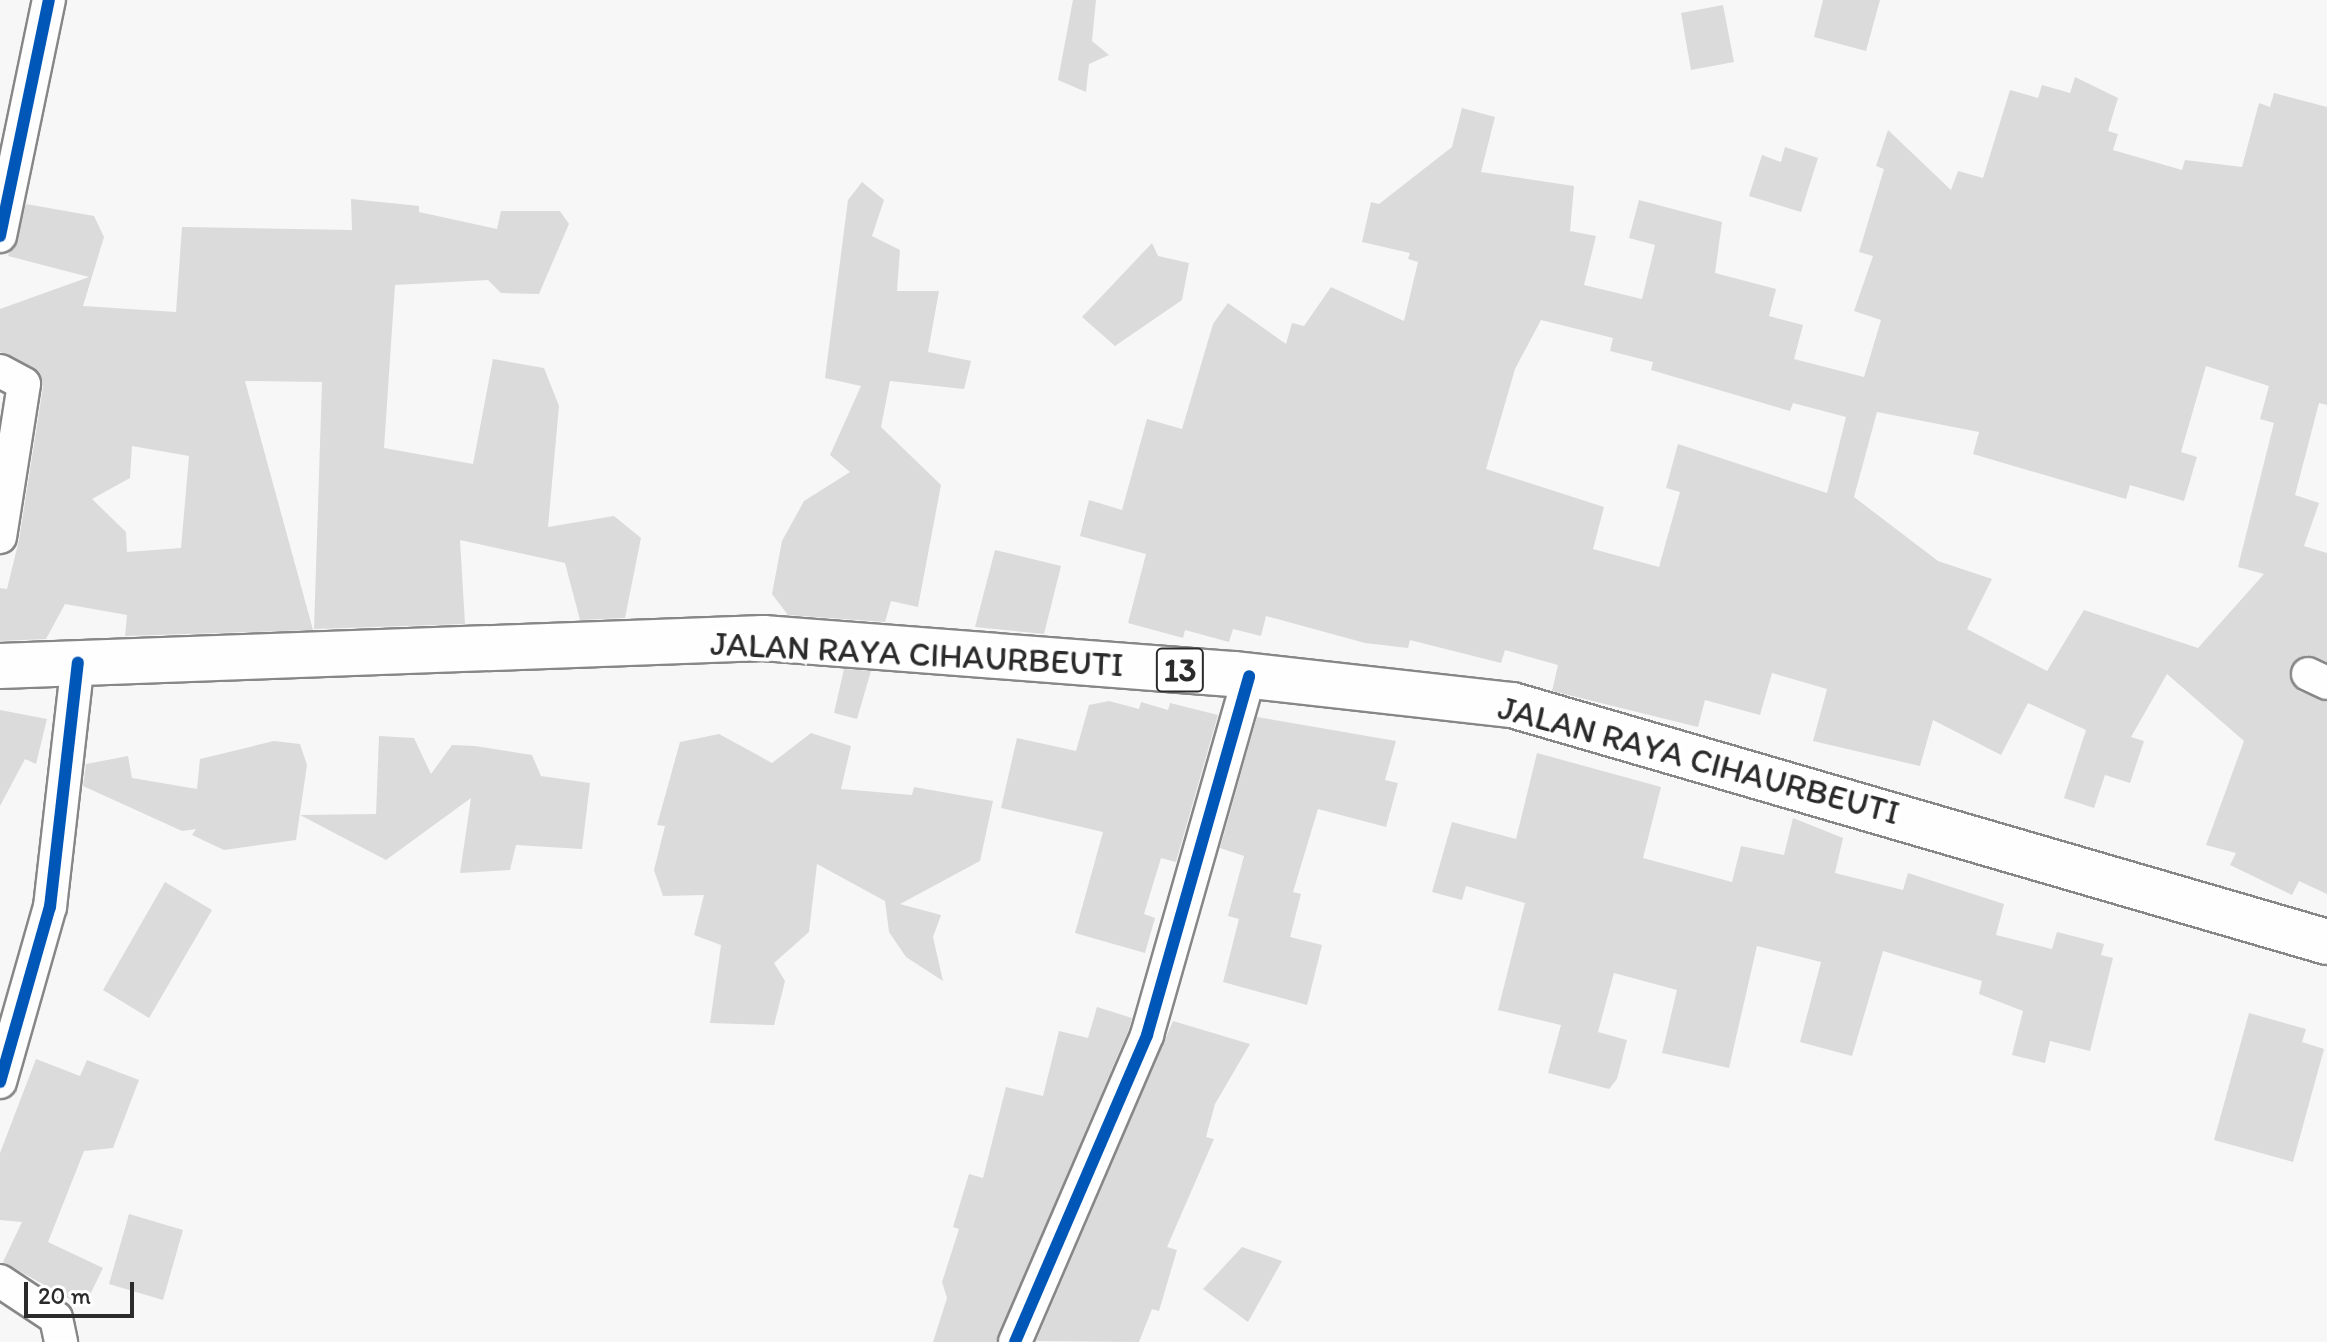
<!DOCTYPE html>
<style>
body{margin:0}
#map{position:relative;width:2327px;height:1342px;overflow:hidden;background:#f7f7f7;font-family:Itim,sans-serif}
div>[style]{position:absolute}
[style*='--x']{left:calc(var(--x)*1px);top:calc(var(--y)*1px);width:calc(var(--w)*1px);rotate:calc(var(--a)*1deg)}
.building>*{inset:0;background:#dbdbdb}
.roads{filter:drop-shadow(2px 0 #878787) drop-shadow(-2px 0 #878787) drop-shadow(0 2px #878787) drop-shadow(0 -2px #878787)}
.minor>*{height:32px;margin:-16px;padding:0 16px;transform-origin:16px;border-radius:16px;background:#fefefe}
.trunk>*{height:44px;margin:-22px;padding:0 22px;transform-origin:22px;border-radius:22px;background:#fefefe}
.cycleway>*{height:12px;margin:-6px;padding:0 6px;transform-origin:6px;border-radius:6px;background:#0057b8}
span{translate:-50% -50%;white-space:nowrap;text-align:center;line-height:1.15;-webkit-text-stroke:8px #fff;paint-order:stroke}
.shield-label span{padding:2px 6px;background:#fff;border:2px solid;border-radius:6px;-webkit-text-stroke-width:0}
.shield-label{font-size:32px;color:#2b2b2b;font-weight:700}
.street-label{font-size:34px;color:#2b2b2b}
.scale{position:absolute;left:24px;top:1282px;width:110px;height:36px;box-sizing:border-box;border:4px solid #2b2b2b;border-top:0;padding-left:10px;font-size:24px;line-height:28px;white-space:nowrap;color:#2b2b2b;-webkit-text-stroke:6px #fff;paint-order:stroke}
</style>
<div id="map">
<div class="building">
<div style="clip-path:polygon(1073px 0,1096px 0,1092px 41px,1109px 55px,1089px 64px,1086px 92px,1058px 80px)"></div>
<div style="clip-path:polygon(1823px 0,1880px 0,1866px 51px,1814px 37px)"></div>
<div style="clip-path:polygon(1723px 5px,1734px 62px,1691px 70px,1681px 13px)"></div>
<div style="clip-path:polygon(evenodd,2075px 77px,2118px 98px,2108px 131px,2118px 134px,2113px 150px,2182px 170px,2185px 160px,2242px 167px,2259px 103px,2270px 107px,2274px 93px,2327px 107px,2327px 405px,2319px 403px,2295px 495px,2319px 503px,2304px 546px,2327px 553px,2327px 662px,2306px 655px,2289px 675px,2299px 691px,2327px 702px,2327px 894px,2299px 881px,2292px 895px,2230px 865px,2236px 853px,2206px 845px,2244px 741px,2167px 674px,2131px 737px,2144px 741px,2130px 783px,2105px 775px,2094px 808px,2064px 798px,2086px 730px,2028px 703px,2001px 755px,1933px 720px,1920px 766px,1813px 741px,1827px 689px,1772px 673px,1760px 715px,1705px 700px,1698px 727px,1552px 691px,1558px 665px,1505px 650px,1501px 663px,1410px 640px,1408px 648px,1365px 643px,1266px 616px,1261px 636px,1233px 629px,1229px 642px,1185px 630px,1183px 638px,1128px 623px,1146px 554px,1080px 536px,1089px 500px,1122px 510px,1147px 419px,1182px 429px,1213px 324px,1228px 303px,1286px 344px,1292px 323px,1304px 326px,1331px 287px,1404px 321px,1418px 262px,1408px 259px,1410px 253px,1362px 242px,1371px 202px,1379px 204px,1452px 147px,1462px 108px,1495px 117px,1481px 172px,1574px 186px,1570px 231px,1596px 236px,1584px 285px,1642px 299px,1655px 245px,1629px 238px,1639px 200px,1722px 222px,1715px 273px,1776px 289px,1769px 316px,1803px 325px,1794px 359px,1864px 377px,1881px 320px,1854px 311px,1873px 256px,1859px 252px,1884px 169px,1876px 166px,1888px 130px,1951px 190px,1958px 171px,1983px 178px,2010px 90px,2038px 98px,2042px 85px,2070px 93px,2075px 77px,1541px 320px,1613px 338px,1610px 351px,1653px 362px,1651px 370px,1790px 411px,1793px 403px,1846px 417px,1827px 493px,1678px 444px,1666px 488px,1680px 492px,1659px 567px,1593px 549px,1604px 507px,1486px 469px,1515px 369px,1541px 320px,2075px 77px,2206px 366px,2269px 386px,2260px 419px,2274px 423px,2238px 567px,2264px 574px,2198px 648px,2084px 610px,2047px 671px,1967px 629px,1992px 579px,1938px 561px,1854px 497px,1877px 412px,1979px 432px,1973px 454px,2126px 499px,2130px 485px,2184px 501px,2197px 457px,2181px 452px,2206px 366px)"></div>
<div style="clip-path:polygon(1785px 147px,1818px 158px,1801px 212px,1749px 196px,1762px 155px,1781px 162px)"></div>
<div style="clip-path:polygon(862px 182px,884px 200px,872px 236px,900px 250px,897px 291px,939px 291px,928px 352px,971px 361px,964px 389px,890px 381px,881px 427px,941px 485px,918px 607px,891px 601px,885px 622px,788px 615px,772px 594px,782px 541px,804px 501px,850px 472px,830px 455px,861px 386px,825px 378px,848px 200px)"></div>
<div style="clip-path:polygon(evenodd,351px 199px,419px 206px,419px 212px,497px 229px,501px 211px,560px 211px,569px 224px,539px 294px,501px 293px,488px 280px,395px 285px,384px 448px,473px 464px,493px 359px,544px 368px,559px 406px,548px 527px,614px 516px,641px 538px,625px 618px,580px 620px,565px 563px,460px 540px,465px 624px,314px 629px,322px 382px,245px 381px,313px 630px,125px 636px,127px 615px,65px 604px,46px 639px,0 641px,0 588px,7px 589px,19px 540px,43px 387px,34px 368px,0 352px,0 309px,89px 277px,8px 256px,26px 204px,94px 216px,104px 237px,83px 306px,176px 312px,182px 227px,352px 230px,351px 199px,132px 446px,189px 456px,181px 548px,127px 552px,126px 532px,92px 499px,130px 478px,132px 446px)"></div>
<div style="clip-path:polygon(1152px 243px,1158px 256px,1189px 263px,1182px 300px,1115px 346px,1082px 317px)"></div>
<div style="clip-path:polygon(995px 550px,1061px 566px,1044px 634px,975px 627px)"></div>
<div style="clip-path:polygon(844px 669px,871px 671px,857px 719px,834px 713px)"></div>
<div style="clip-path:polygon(1109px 701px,1139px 709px,1141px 702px,1168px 710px,1170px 703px,1218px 715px,1176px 862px,1161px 858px,1144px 914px,1155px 918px,1145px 953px,1075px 933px,1103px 832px,1001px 808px,1017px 738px,1076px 751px,1089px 705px)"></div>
<div style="clip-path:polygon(0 710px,47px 719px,36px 764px,25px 759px,0 806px)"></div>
<div style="clip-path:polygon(1257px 717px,1396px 741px,1385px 780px,1398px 783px,1386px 827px,1318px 809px,1293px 892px,1301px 894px,1290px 937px,1322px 945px,1307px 1005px,1223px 982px,1239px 919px,1228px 916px,1244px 856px,1220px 848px)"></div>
<div style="clip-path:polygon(811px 733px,851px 746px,841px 789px,912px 795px,914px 787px,993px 801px,980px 861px,900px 904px,941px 915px,933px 937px,943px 981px,906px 957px,889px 932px,885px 901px,817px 864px,809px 932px,774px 963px,785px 981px,774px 1025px,710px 1023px,721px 945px,694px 935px,704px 895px,663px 896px,654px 870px,665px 826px,657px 825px,680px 742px,719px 734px,772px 763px)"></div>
<div style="clip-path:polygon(379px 736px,414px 738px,431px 774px,452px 745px,475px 746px,532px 755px,541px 776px,590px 783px,582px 849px,516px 845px,510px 870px,460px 873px,471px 798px,386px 860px,300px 815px,376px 814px)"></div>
<div style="clip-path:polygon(274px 741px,300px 744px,307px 765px,296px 840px,224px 850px,192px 835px,196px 829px,182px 831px,83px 786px,86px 764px,128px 756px,132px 778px,197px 789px,200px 759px)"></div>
<div style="clip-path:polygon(1537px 753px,1661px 787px,1643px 858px,1732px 882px,1741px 846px,1784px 855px,1793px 818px,1843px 838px,1835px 873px,1903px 890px,1908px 873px,2004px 904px,1996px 935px,2052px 949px,2057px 932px,2104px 944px,2101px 955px,2113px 958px,2090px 1051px,2050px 1041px,2045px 1063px,2012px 1055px,2023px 1011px,1979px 994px,1982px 981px,1883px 951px,1852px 1056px,1800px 1042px,1821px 962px,1757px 946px,1729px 1068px,1662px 1053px,1677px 990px,1614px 973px,1598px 1032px,1627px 1040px,1617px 1079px,1609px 1089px,1548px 1073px,1561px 1025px,1498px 1010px,1525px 903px,1466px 886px,1462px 900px,1432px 892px,1452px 822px,1516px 839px)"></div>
<div style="clip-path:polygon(165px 882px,212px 910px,149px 1018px,103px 990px)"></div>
<div style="clip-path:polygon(1097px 1007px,1132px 1018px,1129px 1029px,996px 1342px,933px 1342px,947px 1298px,942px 1282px,959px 1229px,953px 1227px,969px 1174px,983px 1178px,1006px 1087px,1043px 1096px,1059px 1031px,1088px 1038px)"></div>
<div style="clip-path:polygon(2249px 1013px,2306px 1029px,2302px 1042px,2324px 1049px,2293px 1162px,2214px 1140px)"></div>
<div style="clip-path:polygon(1173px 1021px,1250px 1044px,1215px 1104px,1206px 1137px,1214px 1139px,1167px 1247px,1177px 1250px,1159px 1311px,1152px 1309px,1139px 1342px,1036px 1341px)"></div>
<div style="clip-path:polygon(36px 1059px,80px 1076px,87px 1060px,139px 1080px,113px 1148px,84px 1151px,48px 1242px,103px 1268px,84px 1307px,3px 1262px,22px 1222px,0 1220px,0 1153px)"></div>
<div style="clip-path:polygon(129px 1214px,183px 1230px,163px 1300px,109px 1284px)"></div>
<div style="clip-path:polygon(1242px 1247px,1282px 1261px,1248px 1322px,1203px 1289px)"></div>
</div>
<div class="roads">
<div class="minor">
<div style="--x:0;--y:236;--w:241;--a:-78.3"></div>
<div style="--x:0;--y:371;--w:27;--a:28"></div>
<div style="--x:24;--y:384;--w:155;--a:98.9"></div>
<div style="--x:2308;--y:674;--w:21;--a:25"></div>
<div style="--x:0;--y:1082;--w:182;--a:-74.1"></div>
<div style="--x:50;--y:907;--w:246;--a:-83.5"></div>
<div style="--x:0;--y:1281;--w:67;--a:33.5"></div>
<div style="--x:56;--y:1318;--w:25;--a:78"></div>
<div style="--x:1015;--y:1342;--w:334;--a:-66.7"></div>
<div style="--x:1147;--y:1035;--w:373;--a:-74.1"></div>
</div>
<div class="trunk">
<div style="--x:0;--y:666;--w:764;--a:-2.1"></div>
<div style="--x:763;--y:638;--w:473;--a:4.4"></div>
<div style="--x:1235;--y:674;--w:279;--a:6.4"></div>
<div style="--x:1512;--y:705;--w:849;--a:16.21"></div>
</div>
</div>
<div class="cycleway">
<div style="--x:0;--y:236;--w:241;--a:-78.3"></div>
<div style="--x:0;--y:1082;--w:182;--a:-74.1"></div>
<div style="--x:50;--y:907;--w:246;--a:-83.5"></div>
<div style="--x:1015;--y:1342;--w:334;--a:-66.7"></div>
<div style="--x:1147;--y:1035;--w:373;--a:-74.1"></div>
</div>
<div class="shield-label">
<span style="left:1180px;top:670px">13</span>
</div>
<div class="street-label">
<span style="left:917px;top:654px;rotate:3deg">JALAN RAYA CIHAURBEUTI</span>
<span style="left:1699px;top:760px;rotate:15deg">JALAN RAYA CIHAURBEUTI</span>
</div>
<div class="scale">20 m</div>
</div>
